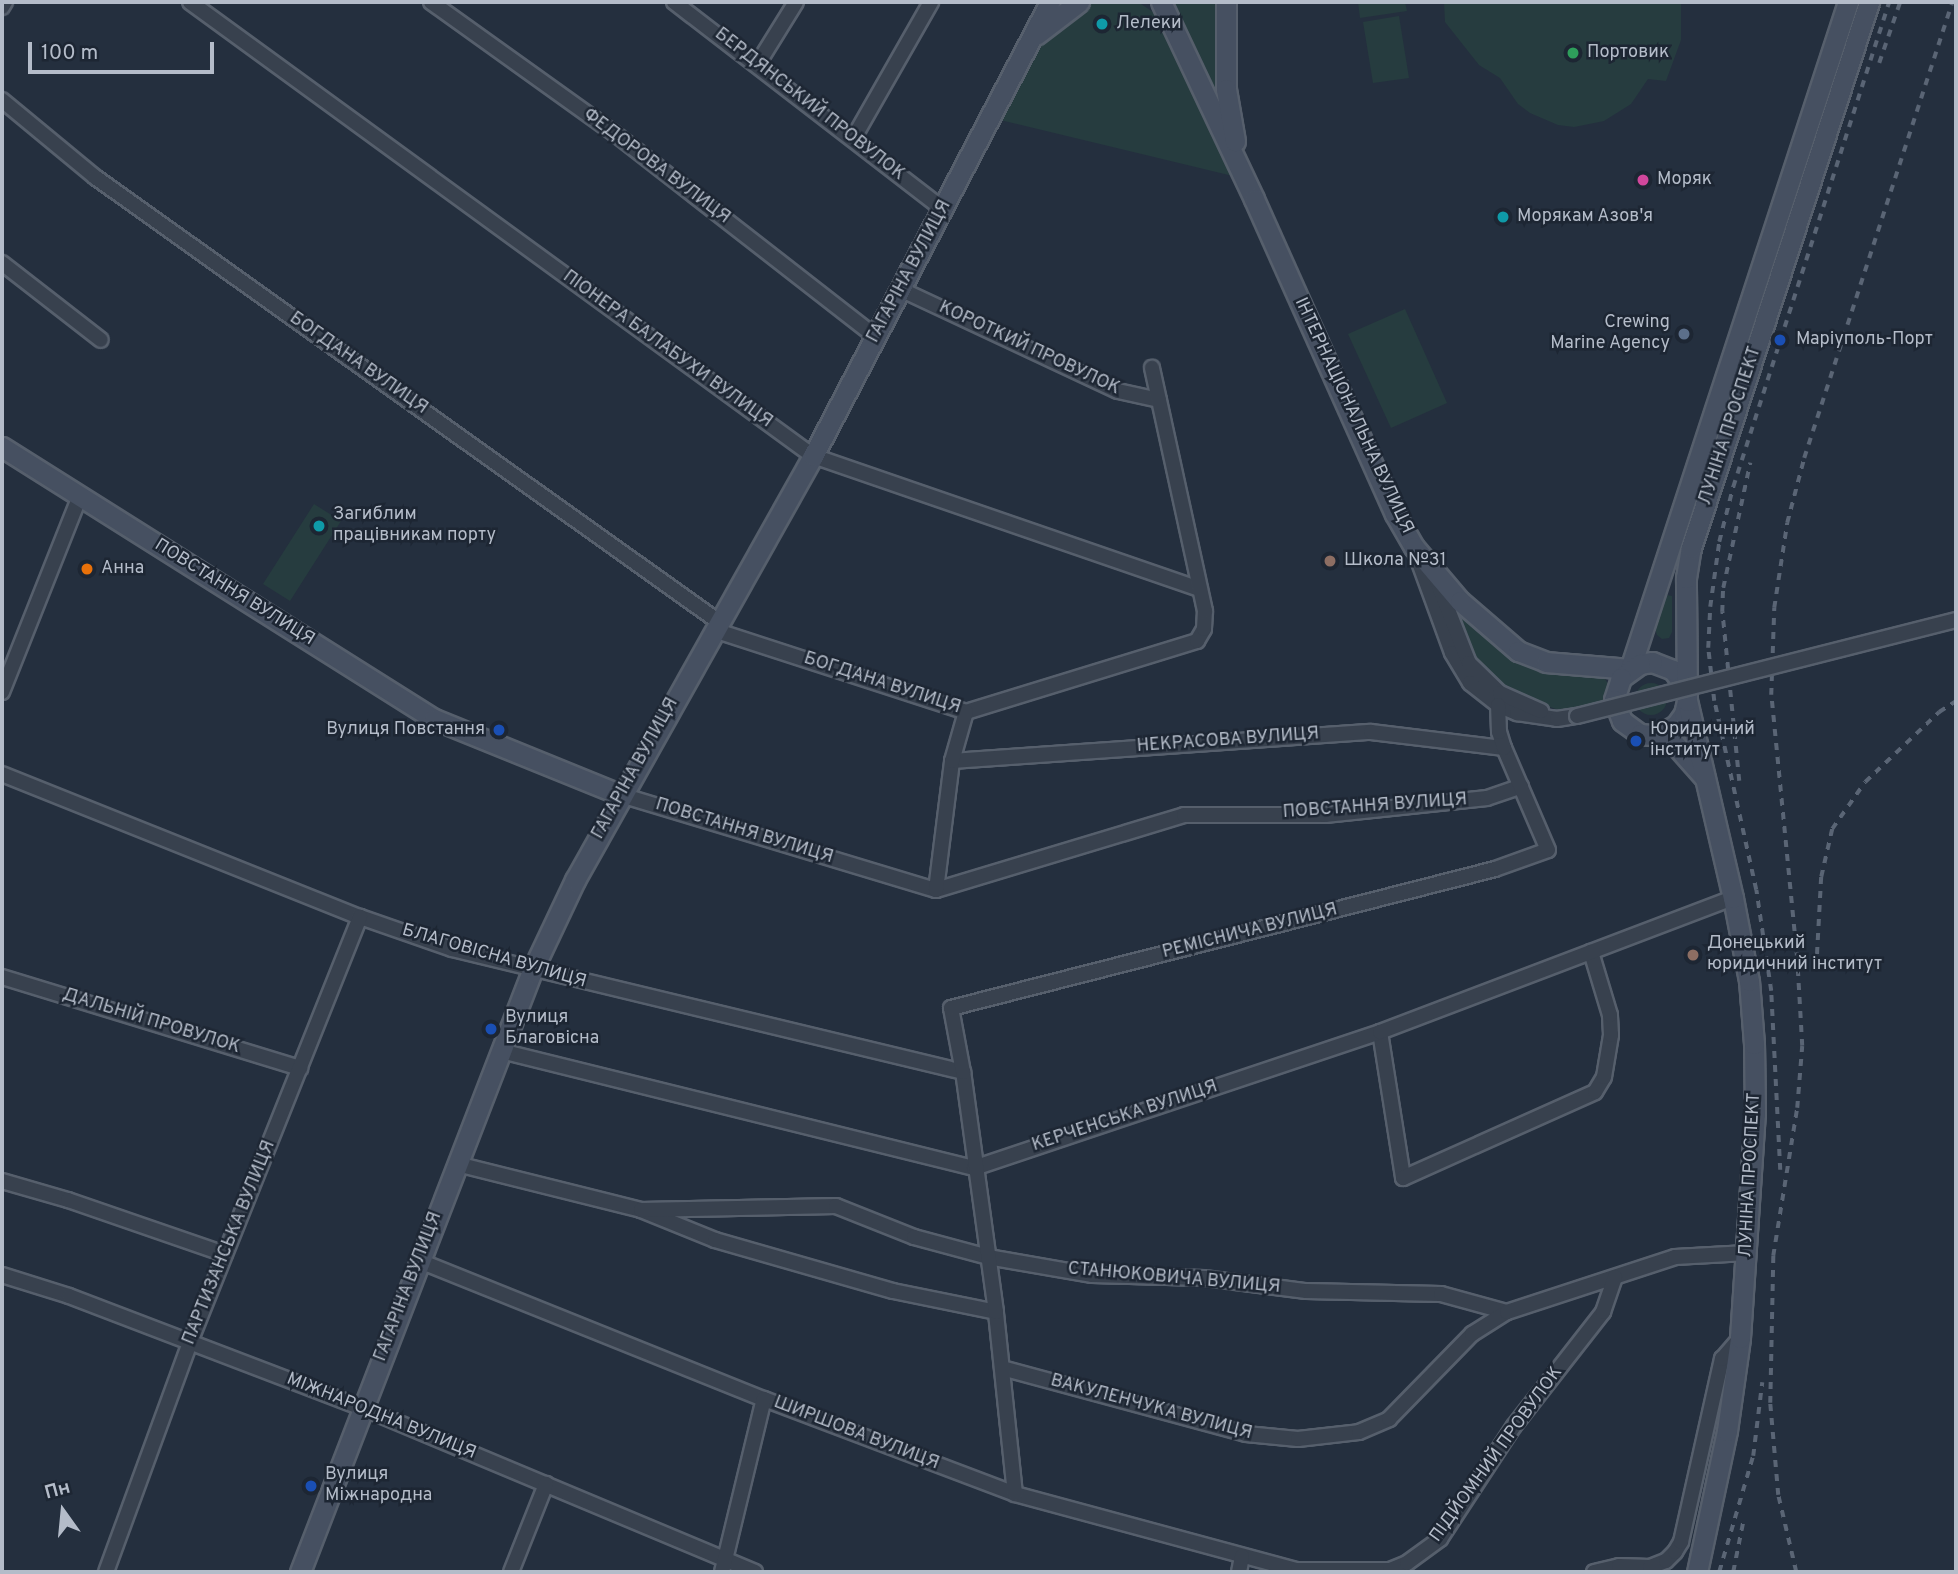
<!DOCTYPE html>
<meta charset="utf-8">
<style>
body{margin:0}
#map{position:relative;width:1958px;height:1574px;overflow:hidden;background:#242f3e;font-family:Overpass,sans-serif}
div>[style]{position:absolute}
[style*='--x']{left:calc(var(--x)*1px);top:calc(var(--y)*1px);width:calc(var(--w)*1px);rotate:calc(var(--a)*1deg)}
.green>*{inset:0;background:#263c3f}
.round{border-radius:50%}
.roads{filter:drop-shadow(2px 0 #565f6c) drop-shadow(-2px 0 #565f6c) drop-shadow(0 2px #565f6c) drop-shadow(0 -2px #565f6c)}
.street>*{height:14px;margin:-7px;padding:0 7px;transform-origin:7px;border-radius:7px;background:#38414e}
.secondary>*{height:19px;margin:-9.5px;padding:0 9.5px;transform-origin:9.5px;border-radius:9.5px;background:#465061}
.rail>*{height:3.5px;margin-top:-1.75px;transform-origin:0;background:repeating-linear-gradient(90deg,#5a6575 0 7px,transparent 0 14px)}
.bridges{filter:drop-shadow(2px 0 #565f6c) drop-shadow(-2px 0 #565f6c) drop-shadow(0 2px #565f6c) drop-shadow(0 -2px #565f6c)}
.street-bridge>*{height:14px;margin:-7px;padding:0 7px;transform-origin:7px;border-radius:7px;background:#38414e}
.dots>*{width:19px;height:19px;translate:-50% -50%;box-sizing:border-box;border:4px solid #1d2633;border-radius:50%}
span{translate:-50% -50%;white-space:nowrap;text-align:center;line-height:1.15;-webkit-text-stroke:5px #1d2633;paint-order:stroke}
.poi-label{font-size:18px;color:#b4bcc9}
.left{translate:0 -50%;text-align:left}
.right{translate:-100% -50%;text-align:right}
.street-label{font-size:18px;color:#b4bcc9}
.frame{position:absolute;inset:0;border:4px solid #b4bcc9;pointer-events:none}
.north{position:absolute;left:28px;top:1476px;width:70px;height:70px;-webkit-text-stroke:5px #1d2633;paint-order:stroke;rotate:345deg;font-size:19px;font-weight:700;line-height:28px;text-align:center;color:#b4bcc9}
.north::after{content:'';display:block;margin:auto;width:24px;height:32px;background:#b4bcc9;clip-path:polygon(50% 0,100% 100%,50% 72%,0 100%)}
.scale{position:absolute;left:28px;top:42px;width:186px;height:32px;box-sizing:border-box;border:4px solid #b4bcc9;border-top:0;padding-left:9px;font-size:21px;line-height:24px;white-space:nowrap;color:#b4bcc9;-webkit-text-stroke:5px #1d2633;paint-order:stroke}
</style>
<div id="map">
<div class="green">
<div style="clip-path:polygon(1092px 2px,1138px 2px,1162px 18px,1237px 177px,996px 119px,1033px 44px)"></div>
<div style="clip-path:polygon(1166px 2px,1221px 2px,1227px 126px)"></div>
<div style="clip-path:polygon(1358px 2px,1405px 2px,1407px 11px,1360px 18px)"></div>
<div style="clip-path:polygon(1444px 2px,1681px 2px,1681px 40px,1666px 81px,1648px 79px,1631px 104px,1604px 121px,1574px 127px,1558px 125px,1530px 113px,1518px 104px,1500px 78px,1479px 65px,1445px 22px)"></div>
<div style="clip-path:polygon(1399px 16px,1409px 78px,1373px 83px,1363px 22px)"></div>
<div style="clip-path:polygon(1405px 309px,1447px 403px,1391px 428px,1348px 334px)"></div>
<div style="clip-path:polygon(314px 504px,341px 521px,290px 601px,263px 584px)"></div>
<div style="clip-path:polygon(1666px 595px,1672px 596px,1672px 632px,1669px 638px,1662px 639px,1657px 635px,1655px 629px)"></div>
<div style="clip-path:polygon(1453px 609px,1491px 643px,1527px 667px,1544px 672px,1604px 678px,1612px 689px,1610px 702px,1575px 710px,1556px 709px,1518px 696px,1502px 686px,1475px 658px)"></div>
<div class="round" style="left:1635px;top:683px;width:32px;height:32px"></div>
</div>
<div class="roads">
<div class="street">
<div style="--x:190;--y:2;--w:771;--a:36.08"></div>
<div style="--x:813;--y:456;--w:409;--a:19"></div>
<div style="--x:431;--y:2;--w:225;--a:35.6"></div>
<div style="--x:614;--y:133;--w:332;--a:37.9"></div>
<div style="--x:674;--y:2;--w:339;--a:37.6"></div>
<div style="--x:2;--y:7;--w:6;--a:-59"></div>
<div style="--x:757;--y:65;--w:74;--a:-58.2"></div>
<div style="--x:2;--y:100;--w:121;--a:39.6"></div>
<div style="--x:95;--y:177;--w:766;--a:35.49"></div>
<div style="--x:853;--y:139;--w:158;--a:-60.3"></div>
<div style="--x:2;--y:263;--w:125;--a:37.9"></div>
<div style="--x:902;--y:290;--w:238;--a:25.1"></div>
<div style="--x:1118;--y:391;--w:42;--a:12.4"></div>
<div style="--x:1416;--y:554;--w:105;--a:70"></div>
<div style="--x:1452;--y:653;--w:35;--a:59"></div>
<div style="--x:1470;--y:683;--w:36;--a:38"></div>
<div style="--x:1498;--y:705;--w:21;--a:23"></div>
<div style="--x:1517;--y:713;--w:40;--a:8.5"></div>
<div style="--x:1557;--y:719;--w:20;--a:-9"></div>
<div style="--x:1436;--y:579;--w:90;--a:68.6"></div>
<div style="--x:1469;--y:663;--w:43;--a:44.1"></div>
<div style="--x:1500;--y:693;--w:45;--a:23.7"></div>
<div style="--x:714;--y:630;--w:265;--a:18"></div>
<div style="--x:966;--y:712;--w:242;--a:-17.1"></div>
<div style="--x:1197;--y:641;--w:14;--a:-60"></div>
<div style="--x:1204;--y:629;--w:18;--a:-87"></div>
<div style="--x:1205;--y:611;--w:249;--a:-102.3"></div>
<div style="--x:2;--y:692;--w:211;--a:-68.3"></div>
<div style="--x:952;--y:761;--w:420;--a:-4"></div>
<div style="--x:1371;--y:732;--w:134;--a:6.9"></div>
<div style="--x:2;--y:774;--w:386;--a:21.8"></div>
<div style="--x:360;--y:917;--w:97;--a:19.2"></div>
<div style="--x:452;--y:949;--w:526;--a:13.53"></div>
<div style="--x:621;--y:795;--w:329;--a:16.8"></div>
<div style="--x:936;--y:890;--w:259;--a:-16.8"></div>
<div style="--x:1184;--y:815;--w:141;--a:0"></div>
<div style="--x:1325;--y:815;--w:163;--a:-6"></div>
<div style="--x:1487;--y:798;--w:36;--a:-19"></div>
<div style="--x:936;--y:890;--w:130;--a:-82.9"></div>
<div style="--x:952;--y:761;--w:51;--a:-74.1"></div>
<div style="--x:2;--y:977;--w:312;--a:17"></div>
<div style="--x:1380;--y:1032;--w:148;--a:81"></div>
<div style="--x:1403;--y:1178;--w:210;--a:-24.1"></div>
<div style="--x:1595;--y:1092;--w:17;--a:-59"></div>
<div style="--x:1604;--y:1077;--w:43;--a:-80.5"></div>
<div style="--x:1611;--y:1035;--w:20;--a:-93"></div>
<div style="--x:1610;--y:1015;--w:66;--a:-106.8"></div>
<div style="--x:501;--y:1051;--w:487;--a:13.9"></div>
<div style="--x:974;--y:1168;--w:428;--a:-18.5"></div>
<div style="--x:1380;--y:1032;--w:378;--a:-20.8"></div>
<div style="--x:457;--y:1164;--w:190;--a:14"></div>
<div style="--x:641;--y:1210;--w:80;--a:22.1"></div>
<div style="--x:715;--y:1240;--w:185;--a:16"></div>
<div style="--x:893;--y:1291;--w:105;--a:11.5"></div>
<div style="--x:2;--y:1181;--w:69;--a:16.1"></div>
<div style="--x:68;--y:1200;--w:166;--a:19"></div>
<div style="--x:641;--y:1210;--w:195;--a:-1.2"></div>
<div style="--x:836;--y:1206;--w:84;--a:21.7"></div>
<div style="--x:914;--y:1237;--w:77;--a:15.1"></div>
<div style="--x:988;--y:1257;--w:106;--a:9.8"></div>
<div style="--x:1092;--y:1275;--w:112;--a:1.5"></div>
<div style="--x:1204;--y:1278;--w:103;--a:7.3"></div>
<div style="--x:1306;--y:1291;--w:135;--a:1.3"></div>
<div style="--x:1441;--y:1294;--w:68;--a:15.3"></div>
<div style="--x:420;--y:1261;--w:371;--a:21.9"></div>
<div style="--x:764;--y:1399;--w:268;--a:20.7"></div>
<div style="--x:1015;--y:1494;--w:300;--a:15.1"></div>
<div style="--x:2;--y:1275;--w:70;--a:17.4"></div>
<div style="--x:69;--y:1296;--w:315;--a:20.9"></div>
<div style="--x:363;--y:1408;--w:425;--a:22.7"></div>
<div style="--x:1002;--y:1368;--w:253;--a:15.1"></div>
<div style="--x:1246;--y:1434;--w:52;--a:5.5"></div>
<div style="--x:1298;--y:1439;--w:61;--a:-6.5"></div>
<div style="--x:1359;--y:1432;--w:33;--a:-23"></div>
<div style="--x:1389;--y:1419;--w:119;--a:-45.7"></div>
<div style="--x:1472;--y:1334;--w:41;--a:-32.2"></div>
<div style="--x:1507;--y:1312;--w:177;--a:-18.1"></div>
<div style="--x:1675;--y:1257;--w:72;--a:-3.2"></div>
<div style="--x:1015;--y:1494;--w:183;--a:-96"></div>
<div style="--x:996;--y:1312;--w:242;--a:-97.8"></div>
<div style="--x:963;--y:1072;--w:65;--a:-100.6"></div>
<div style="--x:951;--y:1008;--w:561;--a:-14.33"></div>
<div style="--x:1495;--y:869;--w:56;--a:-19.7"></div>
<div style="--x:1548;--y:850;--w:111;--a:-113.3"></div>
<div style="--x:1504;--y:748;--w:17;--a:-107"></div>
<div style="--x:1499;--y:732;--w:27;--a:-92"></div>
<div style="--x:1298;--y:1570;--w:92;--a:0"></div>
<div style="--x:1390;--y:1570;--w:18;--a:-22"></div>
<div style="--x:1407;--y:1563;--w:41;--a:-36"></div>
<div style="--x:1440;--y:1539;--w:135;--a:-56.8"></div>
<div style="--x:1514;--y:1426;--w:145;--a:-52"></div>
<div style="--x:1603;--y:1312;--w:37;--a:-71"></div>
<div style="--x:106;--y:1572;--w:245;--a:-69.9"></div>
<div style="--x:190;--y:1342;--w:458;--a:-68.2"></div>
<div style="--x:511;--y:1572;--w:95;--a:-68.3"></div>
<div style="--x:722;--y:1572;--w:178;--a:-76.4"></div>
<div style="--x:1239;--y:1572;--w:16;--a:-79"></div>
<div style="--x:1594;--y:1572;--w:26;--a:-13"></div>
<div style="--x:1619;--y:1566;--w:31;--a:2"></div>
<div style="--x:1650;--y:1567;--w:17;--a:-21"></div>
<div style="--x:1666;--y:1561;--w:13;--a:-45"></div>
<div style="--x:1675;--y:1552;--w:12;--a:-59"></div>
<div style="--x:1681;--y:1542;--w:188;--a:-77.4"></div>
<div style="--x:1722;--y:1359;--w:28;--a:-49"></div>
</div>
<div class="secondary">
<div style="--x:1161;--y:2;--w:218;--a:64.7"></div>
<div style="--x:1254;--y:199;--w:345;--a:65.9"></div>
<div style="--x:1395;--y:514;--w:38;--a:60"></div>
<div style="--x:1414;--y:547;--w:71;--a:49.6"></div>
<div style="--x:1460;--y:601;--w:77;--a:40.8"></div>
<div style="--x:1518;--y:651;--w:30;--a:21"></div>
<div style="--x:1546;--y:662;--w:84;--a:4.8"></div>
<div style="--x:1226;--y:2;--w:87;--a:90"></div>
<div style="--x:1226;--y:89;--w:53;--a:80.2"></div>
<div style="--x:1036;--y:35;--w:54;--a:-37.5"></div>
<div style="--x:2;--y:447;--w:510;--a:32.2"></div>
<div style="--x:434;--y:719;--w:202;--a:22.1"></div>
<div style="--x:1630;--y:669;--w:702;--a:-71.9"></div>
<div style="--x:1686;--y:688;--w:22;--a:-126"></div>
<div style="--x:1673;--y:670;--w:22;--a:-159"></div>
<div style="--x:1652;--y:662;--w:12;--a:171"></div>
<div style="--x:1640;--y:664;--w:24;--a:144"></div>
<div style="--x:1621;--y:678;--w:23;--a:108"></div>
<div style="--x:1614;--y:700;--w:22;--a:69"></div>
<div style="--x:1622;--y:721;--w:22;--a:36"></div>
<div style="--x:1640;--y:734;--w:11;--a:5"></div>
<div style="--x:1651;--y:735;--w:13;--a:-13"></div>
<div style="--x:1664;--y:732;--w:14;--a:-30"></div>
<div style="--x:1676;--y:725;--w:14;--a:-54"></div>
<div style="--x:1684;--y:714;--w:13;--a:-77"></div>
<div style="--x:1664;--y:732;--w:59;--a:48.4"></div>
<div style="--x:300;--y:1572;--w:644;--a:-68.89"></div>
<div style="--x:532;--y:971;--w:101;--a:-64.7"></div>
<div style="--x:575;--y:880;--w:486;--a:-60.7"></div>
<div style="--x:813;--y:456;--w:512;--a:-62.43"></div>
<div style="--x:1697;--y:1572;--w:144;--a:-78"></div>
<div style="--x:1727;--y:1431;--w:94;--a:-82"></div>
<div style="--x:1740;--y:1338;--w:225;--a:-86.2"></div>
<div style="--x:1755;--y:1114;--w:70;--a:-90.8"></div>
<div style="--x:1754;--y:1044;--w:63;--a:-94.5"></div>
<div style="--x:1749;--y:981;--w:85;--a:-100.9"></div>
<div style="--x:1733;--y:898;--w:202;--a:-103.1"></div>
<div style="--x:1687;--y:701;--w:123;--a:-90.5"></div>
<div style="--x:1686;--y:578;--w:30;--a:-81"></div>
<div style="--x:1691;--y:548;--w:574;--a:-71.94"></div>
</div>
</div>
<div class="rail">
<div style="--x:1879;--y:63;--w:65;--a:-71"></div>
<div style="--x:1739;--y:781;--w:170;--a:-95.7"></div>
<div style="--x:1722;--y:612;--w:24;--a:-88"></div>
<div style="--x:1723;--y:588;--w:128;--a:-77.8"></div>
<div style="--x:1816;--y:968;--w:91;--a:-86.9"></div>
<div style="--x:1821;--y:877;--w:49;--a:-77.1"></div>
<div style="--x:1832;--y:829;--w:57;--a:-54.9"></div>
<div style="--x:1865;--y:782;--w:102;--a:-43.4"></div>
<div style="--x:1939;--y:712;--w:20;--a:-33"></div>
<div style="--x:1780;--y:1170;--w:179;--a:-92.9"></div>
<div style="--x:1771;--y:991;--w:102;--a:-98.4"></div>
<div style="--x:1756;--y:890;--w:194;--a:-102.5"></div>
<div style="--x:1714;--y:701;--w:53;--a:-96.5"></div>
<div style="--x:1708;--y:648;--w:41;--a:-87.2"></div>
<div style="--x:1710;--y:607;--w:66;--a:-82.1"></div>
<div style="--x:1719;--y:542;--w:57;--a:-75.7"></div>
<div style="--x:1733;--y:487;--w:509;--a:-72.17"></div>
<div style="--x:1719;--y:1572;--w:121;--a:-73.7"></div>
<div style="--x:1753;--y:1456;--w:74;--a:-83"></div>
<div style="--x:1733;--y:1572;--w:51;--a:-78.7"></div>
<div style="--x:1796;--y:1572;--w:79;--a:-103.2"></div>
<div style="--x:1778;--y:1495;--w:92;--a:-95"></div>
<div style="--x:1770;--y:1403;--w:147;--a:-88.8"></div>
<div style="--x:1773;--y:1256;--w:150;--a:-80.8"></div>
<div style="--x:1797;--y:1108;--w:62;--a:-85.4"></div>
<div style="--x:1802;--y:1046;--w:87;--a:-93.3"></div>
<div style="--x:1797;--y:959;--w:265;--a:-95.6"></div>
<div style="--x:1771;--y:695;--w:87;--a:-88"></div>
<div style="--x:1774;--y:608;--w:86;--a:-81.3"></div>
<div style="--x:1787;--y:523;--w:67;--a:-75.3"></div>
<div style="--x:1804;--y:458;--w:479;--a:-72"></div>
</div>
<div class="bridges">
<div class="street-bridge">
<div style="--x:1577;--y:716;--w:391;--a:-14.2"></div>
</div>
</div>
<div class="dots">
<div style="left:1102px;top:24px;background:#0f9aa8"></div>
<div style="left:1573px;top:53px;background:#2e9e5b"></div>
<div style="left:1643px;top:180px;background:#d1479c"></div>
<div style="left:1503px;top:217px;background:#0f9aa8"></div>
<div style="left:1684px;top:334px;background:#5c6f8a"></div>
<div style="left:1780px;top:340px;background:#1a4fb4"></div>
<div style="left:319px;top:526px;background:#0f9aa8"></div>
<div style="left:1330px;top:561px;background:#8d6e63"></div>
<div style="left:87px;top:569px;background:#e8710a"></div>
<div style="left:499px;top:730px;background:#1a4fb4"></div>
<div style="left:1636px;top:741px;background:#1a4fb4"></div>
<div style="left:1693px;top:955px;background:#8d6e63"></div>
<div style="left:491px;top:1029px;background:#1a4fb4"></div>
<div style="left:311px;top:1486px;background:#1a4fb4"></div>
</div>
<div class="poi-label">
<span class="left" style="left:1116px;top:24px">Лелеки</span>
<span class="left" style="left:1587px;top:53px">Портовик</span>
<span class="left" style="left:1657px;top:180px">Моряк</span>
<span class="left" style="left:1517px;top:217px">Морякам Азов'я</span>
<span class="right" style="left:1670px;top:334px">Crewing<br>Marine Agency</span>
<span class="left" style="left:1796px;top:340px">Маріуполь-Порт</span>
<span class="left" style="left:333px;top:526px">Загиблим<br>працівникам порту</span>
<span class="left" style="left:1344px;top:561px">Школа №31</span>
<span class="left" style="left:101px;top:569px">Анна</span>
<span class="right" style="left:485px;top:730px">Вулиця Повстання</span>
<span class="left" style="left:1650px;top:741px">Юридичний<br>інститут</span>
<span class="left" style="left:1707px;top:955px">Донецький<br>юридичний інститут</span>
<span class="left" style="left:505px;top:1029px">Вулиця<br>Благовісна</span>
<span class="left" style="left:325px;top:1486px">Вулиця<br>Міжнародна</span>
</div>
<div class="street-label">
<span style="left:809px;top:105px;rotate:38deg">БЕРДЯНСЬКИЙ ПРОВУЛОК</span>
<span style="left:656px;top:167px;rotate:37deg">ФЕДОРОВА ВУЛИЦЯ</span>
<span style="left:910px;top:272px;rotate:-62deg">ГАГАРІНА ВУЛИЦЯ</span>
<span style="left:1029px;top:349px;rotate:25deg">КОРОТКИЙ ПРОВУЛОК</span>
<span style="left:667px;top:350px;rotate:36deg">ПІОНЕРА БАЛАБУХИ ВУЛИЦЯ</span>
<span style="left:358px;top:364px;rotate:35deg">БОГДАНА ВУЛИЦЯ</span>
<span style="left:1353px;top:416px;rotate:65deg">ІНТЕРНАЦІОНАЛЬНА ВУЛИЦЯ</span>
<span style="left:1731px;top:426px;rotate:-72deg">ЛУНІНА ПРОСПЕКТ</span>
<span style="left:234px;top:593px;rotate:32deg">ПОВСТАННЯ ВУЛИЦЯ</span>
<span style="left:882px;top:684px;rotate:18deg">БОГДАНА ВУЛИЦЯ</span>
<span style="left:1228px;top:741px;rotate:-4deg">НЕКРАСОВА ВУЛИЦЯ</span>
<span style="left:636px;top:769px;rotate:-61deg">ГАГАРІНА ВУЛИЦЯ</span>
<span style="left:1375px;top:807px;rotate:-4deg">ПОВСТАННЯ ВУЛИЦЯ</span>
<span style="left:744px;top:832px;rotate:17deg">ПОВСТАННЯ ВУЛИЦЯ</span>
<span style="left:1250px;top:932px;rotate:-14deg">РЕМІСНИЧА ВУЛИЦЯ</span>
<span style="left:494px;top:957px;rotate:16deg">БЛАГОВІСНА ВУЛИЦЯ</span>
<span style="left:151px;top:1022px;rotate:17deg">ДАЛЬНІЙ ПРОВУЛОК</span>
<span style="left:1125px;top:1117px;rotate:-18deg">КЕРЧЕНСЬКА ВУЛИЦЯ</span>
<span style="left:1751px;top:1175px;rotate:-87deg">ЛУНІНА ПРОСПЕКТ</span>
<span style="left:230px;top:1243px;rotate:-68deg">ПАРТИЗАНСЬКА ВУЛИЦЯ</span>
<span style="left:1174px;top:1279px;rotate:5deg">СТАНЮКОВИЧА ВУЛИЦЯ</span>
<span style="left:409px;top:1287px;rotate:-69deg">ГАГАРІНА ВУЛИЦЯ</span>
<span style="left:1151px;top:1408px;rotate:15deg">ВАКУЛЕНЧУКА ВУЛИЦЯ</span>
<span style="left:381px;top:1417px;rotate:22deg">МІЖНАРОДНА ВУЛИЦЯ</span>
<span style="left:856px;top:1434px;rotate:21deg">ШИРШОВА ВУЛИЦЯ</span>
<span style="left:1497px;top:1455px;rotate:-54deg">ПІДЙОМНИЙ ПРОВУЛОК</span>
</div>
<div class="frame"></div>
<div class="north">Пн</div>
<div class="scale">100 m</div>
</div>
